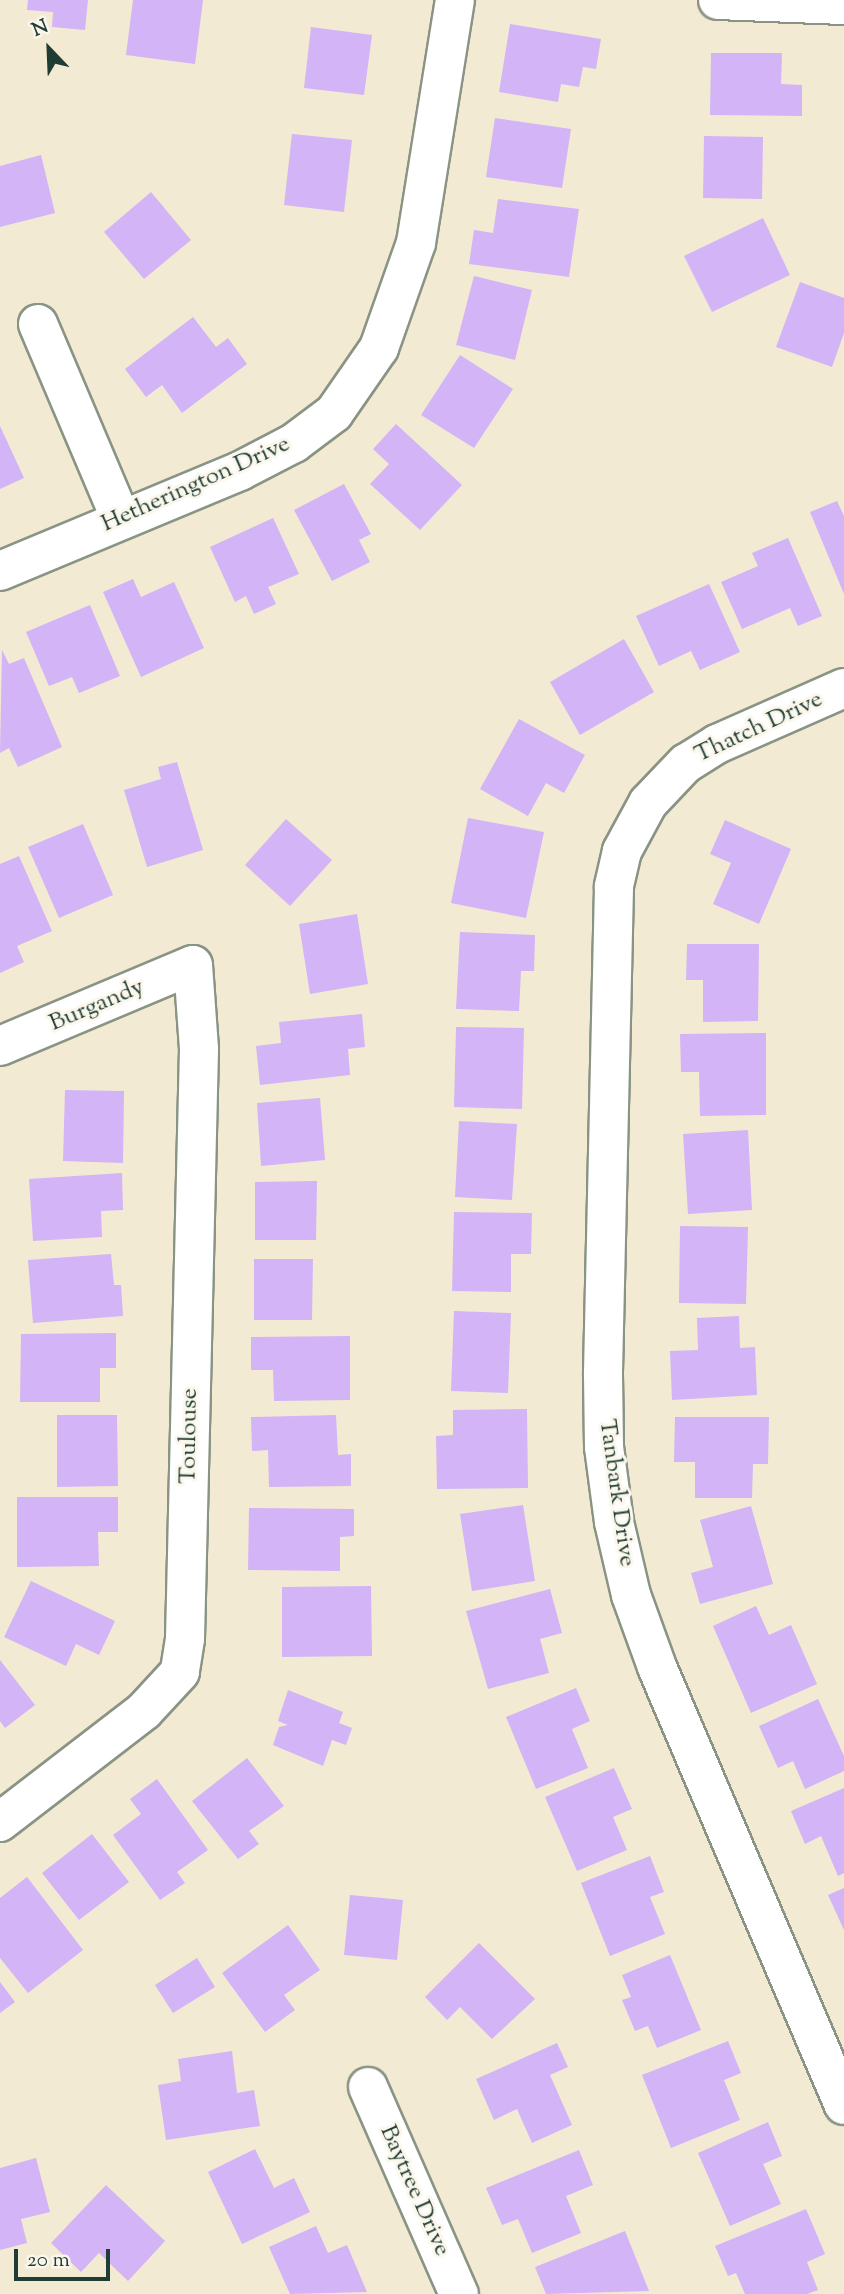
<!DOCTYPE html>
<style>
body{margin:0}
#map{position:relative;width:844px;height:2294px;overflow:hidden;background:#f3ead3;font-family:"Sorts Mill Goudy",serif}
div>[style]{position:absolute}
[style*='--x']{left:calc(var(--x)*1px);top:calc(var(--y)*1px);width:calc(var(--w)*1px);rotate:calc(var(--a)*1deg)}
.building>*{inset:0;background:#d2b4f7}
.roads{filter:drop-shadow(2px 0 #899484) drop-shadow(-2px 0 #899484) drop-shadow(0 2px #899484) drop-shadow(0 -2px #899484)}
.street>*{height:38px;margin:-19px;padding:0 19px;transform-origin:19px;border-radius:19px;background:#fff}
span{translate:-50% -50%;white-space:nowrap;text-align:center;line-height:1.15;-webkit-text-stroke:6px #fbf7ec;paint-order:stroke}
.street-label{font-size:24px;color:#1f3d34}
.north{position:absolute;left:14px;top:14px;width:70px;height:70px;-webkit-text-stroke:5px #fbf7ec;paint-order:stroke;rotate:337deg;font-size:19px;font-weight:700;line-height:28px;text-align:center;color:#1f3d34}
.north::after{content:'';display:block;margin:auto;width:24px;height:32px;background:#1f3d34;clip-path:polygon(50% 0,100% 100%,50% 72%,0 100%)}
.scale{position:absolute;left:14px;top:2249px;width:96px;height:32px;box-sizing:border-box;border:4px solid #1f3d34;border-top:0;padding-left:9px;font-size:21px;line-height:24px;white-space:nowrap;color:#1f3d34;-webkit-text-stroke:5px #fbf7ec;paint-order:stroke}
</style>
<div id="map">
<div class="building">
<div style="clip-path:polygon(28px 0,88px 0,85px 30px,52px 27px,53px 12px,27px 10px)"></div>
<div style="clip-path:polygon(133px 0,203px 0,195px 64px,126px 55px)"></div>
<div style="clip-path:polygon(510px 24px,601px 39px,596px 69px,583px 67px,579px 87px,561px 84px,558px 102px,499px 92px)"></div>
<div style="clip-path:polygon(311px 27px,372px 35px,364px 95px,304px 88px)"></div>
<div style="clip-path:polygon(711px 53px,782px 53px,781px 84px,802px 85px,802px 116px,710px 115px)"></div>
<div style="clip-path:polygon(495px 118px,571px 129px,562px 188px,486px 177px)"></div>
<div style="clip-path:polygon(292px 134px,352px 140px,344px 212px,284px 205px)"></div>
<div style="clip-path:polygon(704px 136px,763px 137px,762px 199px,703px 198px)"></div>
<div style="clip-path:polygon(41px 155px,55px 213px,0 227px,0 166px)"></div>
<div style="clip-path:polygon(151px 192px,191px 240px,144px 279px,104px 232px)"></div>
<div style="clip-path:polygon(498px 199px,579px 209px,569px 277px,469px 264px,474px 230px,493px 233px)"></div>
<div style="clip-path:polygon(763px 218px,790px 275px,712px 312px,684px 256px)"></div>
<div style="clip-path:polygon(474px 276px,532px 290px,515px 360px,456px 345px)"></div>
<div style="clip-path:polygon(800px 282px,844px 298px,844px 333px,832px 367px,776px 347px)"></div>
<div style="clip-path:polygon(193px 317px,216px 347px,228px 338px,247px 364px,182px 413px,162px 385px,146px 397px,125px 369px)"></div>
<div style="clip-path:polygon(460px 355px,513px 389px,474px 448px,421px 415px)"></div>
<div style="clip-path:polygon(396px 424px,462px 485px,420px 530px,370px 484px,389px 464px,373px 449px)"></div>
<div style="clip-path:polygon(0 426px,24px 478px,0 489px)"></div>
<div style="clip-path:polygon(344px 484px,371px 534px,359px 540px,370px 562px,332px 581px,294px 510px)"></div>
<div style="clip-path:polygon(837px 501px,844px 516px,844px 594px,810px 512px)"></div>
<div style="clip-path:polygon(273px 518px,299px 574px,268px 587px,276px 604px,254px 614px,246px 596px,235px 602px,210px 547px)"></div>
<div style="clip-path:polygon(788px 538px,822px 616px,798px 626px,790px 608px,742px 629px,721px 582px,758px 566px,752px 553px)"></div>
<div style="clip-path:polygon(133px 579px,141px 597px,174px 582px,204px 648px,141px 677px,103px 592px)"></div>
<div style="clip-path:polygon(709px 584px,740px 652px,700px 670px,691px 651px,659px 666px,636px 616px)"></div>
<div style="clip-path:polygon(90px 605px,120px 676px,79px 693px,72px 677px,49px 686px,26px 632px)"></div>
<div style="clip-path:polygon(624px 639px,654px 692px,580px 735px,550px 682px)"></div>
<div style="clip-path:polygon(2px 650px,9px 664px,24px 658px,62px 747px,18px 767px,9px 748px,0 753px)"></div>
<div style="clip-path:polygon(519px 719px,585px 755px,564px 793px,546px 783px,528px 816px,480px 789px)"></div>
<div style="clip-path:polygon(177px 762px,203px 850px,147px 867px,124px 790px,161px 779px,158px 767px)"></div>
<div style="clip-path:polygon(468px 818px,544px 832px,526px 918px,451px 903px)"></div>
<div style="clip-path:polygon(286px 819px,332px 860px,290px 906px,245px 865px)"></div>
<div style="clip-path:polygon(725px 820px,791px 849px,759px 924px,713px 904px,731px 863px,710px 854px)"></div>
<div style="clip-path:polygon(83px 824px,113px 895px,59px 918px,28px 847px)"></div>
<div style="clip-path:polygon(19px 856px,52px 931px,17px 946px,24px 962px,0 973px,0 864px)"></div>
<div style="clip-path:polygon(357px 914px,368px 984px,310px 994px,299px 924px)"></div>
<div style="clip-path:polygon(460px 932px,535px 935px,534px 971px,521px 971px,519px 1011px,456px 1009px)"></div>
<div style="clip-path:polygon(687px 944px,759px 944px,758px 1021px,703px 1022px,703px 980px,686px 980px)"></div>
<div style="clip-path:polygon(362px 1014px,365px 1047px,348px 1049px,350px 1075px,260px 1085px,256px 1046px,281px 1043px,279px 1022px)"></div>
<div style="clip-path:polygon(456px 1027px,524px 1028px,522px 1109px,454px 1107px)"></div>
<div style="clip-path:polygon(766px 1033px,766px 1115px,700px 1116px,699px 1072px,681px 1072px,680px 1034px)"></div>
<div style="clip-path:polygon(65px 1090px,124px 1091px,123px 1163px,63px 1161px)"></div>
<div style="clip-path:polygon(320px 1098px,325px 1160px,261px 1166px,257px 1103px)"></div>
<div style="clip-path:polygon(459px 1121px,517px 1124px,512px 1200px,455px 1197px)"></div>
<div style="clip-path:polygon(748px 1130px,752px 1210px,688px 1214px,683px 1134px)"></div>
<div style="clip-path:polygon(122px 1173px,123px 1210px,101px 1211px,102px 1237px,33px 1241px,29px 1179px)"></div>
<div style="clip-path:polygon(317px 1181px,316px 1240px,255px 1240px,255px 1182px)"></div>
<div style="clip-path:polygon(454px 1212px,532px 1213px,531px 1254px,511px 1254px,511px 1292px,452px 1291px)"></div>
<div style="clip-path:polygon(680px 1226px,748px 1227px,746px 1304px,679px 1303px)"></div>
<div style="clip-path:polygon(111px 1254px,114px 1285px,121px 1285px,123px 1316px,33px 1323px,28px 1260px)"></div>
<div style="clip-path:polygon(254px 1259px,313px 1259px,312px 1320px,254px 1320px)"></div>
<div style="clip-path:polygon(454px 1311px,511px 1313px,508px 1393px,451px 1391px)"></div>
<div style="clip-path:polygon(739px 1316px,740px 1348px,755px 1347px,757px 1395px,672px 1400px,670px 1351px,698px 1350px,697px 1318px)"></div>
<div style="clip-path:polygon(116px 1333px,116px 1368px,100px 1368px,100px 1402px,20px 1402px,21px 1334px)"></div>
<div style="clip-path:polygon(350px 1336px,350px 1400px,274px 1401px,273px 1370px,251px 1370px,251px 1337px)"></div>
<div style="clip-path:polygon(527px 1409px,528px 1488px,437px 1489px,436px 1436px,453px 1435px,453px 1410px)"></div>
<div style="clip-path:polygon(57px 1415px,117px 1415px,118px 1486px,57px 1487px)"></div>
<div style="clip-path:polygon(336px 1415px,338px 1455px,351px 1454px,351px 1486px,269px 1487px,268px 1450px,252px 1451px,251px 1417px)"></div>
<div style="clip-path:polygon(675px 1417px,769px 1417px,768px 1464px,753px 1464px,752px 1498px,695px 1498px,695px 1462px,674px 1462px)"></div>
<div style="clip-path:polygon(17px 1497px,118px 1497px,118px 1532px,98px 1532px,99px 1566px,17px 1567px)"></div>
<div style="clip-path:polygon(523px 1505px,535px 1581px,472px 1591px,460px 1514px)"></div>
<div style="clip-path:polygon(751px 1506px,773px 1584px,700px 1604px,691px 1573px,713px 1567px,700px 1520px)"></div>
<div style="clip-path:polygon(249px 1508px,354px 1509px,354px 1536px,340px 1537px,340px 1571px,248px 1570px)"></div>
<div style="clip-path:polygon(31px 1581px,115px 1621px,99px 1655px,76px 1644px,66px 1666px,4px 1637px)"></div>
<div style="clip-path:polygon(371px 1586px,372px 1656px,282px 1657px,282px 1587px)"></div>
<div style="clip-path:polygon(550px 1589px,562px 1633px,540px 1639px,549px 1673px,488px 1689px,466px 1611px)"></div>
<div style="clip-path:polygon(756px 1606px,769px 1635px,791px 1625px,817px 1684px,751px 1713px,713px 1626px)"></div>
<div style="clip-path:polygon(0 1660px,35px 1705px,5px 1728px,0 1721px)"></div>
<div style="clip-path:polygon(576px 1688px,590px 1721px,572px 1729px,588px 1768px,536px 1789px,506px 1717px)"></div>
<div style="clip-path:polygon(288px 1690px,343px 1712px,339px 1723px,352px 1728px,346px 1745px,332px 1740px,323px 1766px,273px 1745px,279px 1727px,288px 1725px,278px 1721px)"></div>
<div style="clip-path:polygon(818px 1699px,844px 1756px,844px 1771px,805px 1789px,793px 1761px,778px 1768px,759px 1726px)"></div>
<div style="clip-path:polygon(247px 1758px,284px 1806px,249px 1831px,259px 1844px,238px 1859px,192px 1801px)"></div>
<div style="clip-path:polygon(614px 1768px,632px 1809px,613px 1817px,627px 1850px,577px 1871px,545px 1797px)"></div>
<div style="clip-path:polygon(157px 1779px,208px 1850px,177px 1872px,185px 1883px,160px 1900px,113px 1835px,141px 1814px,130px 1799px)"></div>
<div style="clip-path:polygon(844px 1788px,844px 1873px,838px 1876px,821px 1836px,805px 1844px,791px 1811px)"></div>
<div style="clip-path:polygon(92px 1834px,129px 1882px,79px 1920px,42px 1873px)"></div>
<div style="clip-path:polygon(650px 1856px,664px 1892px,650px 1897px,665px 1934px,610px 1956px,581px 1883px)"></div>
<div style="clip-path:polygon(27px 1877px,83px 1950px,28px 1993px,0 1958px,0 1898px)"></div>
<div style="clip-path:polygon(844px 1888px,844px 1930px,828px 1895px)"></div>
<div style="clip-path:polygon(350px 1895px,403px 1900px,397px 1960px,344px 1955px)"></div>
<div style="clip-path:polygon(288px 1925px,320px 1970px,284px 1995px,295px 2010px,265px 2032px,222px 1973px)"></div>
<div style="clip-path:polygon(479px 1943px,535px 1999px,492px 2039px,460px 2007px,447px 2020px,425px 1997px)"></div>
<div style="clip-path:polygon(670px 1955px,701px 2030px,657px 2048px,648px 2026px,635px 2031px,622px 2000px,631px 1997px,622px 1975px)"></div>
<div style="clip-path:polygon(197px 1958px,215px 1987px,173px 2013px,155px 1985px)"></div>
<div style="clip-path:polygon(0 1982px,15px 2002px,0 2013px)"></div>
<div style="clip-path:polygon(728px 2041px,741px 2073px,724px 2080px,740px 2120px,671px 2148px,642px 2075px)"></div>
<div style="clip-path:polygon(557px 2043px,568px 2067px,550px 2075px,572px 2125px,532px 2143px,517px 2109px,494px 2120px,476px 2079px)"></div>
<div style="clip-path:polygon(232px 2051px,237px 2093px,254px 2090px,260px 2126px,166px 2140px,158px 2085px,181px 2081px,178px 2059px)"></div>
<div style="clip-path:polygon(768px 2122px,782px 2156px,763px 2164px,781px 2204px,730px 2226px,698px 2153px)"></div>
<div style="clip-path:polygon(255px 2149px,274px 2188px,294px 2178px,310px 2212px,242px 2244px,208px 2172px)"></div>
<div style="clip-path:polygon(579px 2150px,593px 2185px,566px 2196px,581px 2233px,532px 2253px,518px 2219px,502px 2225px,486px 2188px)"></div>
<div style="clip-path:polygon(36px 2158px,50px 2212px,21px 2219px,27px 2243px,0 2250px,0 2168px)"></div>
<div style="clip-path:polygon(106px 2185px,165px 2241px,128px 2281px,99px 2253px,81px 2272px,51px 2243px)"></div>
<div style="clip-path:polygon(806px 2209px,825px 2254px,807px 2262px,818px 2290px,807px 2294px,745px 2294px,736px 2273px,728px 2276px,715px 2246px)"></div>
<div style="clip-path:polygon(316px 2226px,328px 2253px,347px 2245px,367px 2292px,290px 2294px,269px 2247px)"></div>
<div style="clip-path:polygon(625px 2231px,649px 2291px,546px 2294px,535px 2267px)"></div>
</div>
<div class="roads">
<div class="street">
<div style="--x:718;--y:0;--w:126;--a:2.3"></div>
<div style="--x:38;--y:324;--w:213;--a:67"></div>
<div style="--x:0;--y:571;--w:260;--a:-22.6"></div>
<div style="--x:240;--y:471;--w:61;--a:-27.4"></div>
<div style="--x:294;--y:443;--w:50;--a:-36.9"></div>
<div style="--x:334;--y:413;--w:79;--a:-55.3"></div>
<div style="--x:379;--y:348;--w:111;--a:-70.6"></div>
<div style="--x:416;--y:243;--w:246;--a:-80.9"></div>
<div style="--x:844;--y:688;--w:139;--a:156.2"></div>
<div style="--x:717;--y:744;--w:36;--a:148"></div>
<div style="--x:686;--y:763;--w:55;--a:133.5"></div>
<div style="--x:648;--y:803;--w:55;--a:118.4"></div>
<div style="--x:622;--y:851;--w:37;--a:103"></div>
<div style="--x:614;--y:887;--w:488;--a:91.3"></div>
<div style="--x:603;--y:1375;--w:72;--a:89.2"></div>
<div style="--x:604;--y:1447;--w:76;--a:82.4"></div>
<div style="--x:614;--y:1522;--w:75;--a:76.9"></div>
<div style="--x:631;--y:1595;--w:77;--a:70.1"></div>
<div style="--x:657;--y:1667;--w:476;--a:66.9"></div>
<div style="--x:0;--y:1046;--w:209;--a:-22.8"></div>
<div style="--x:193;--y:965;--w:84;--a:85.9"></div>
<div style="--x:199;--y:1049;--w:590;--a:91.36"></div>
<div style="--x:185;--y:1639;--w:33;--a:99"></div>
<div style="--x:180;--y:1672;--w:53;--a:132.7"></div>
<div style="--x:144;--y:1711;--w:182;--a:142.4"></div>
<div style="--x:368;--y:2087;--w:226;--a:66.3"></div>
</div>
</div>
<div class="street-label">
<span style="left:196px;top:485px;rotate:-24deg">Hetherington Drive</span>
<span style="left:759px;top:728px;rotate:-25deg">Thatch Drive</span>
<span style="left:97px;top:1006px;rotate:-23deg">Burgandy</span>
<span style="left:190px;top:1436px;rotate:-89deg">Toulouse</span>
<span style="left:616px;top:1493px;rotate:82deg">Tanbark Drive</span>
<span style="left:414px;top:2191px;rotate:66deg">Baytree Drive</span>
</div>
<div class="north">N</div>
<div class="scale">20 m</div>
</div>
